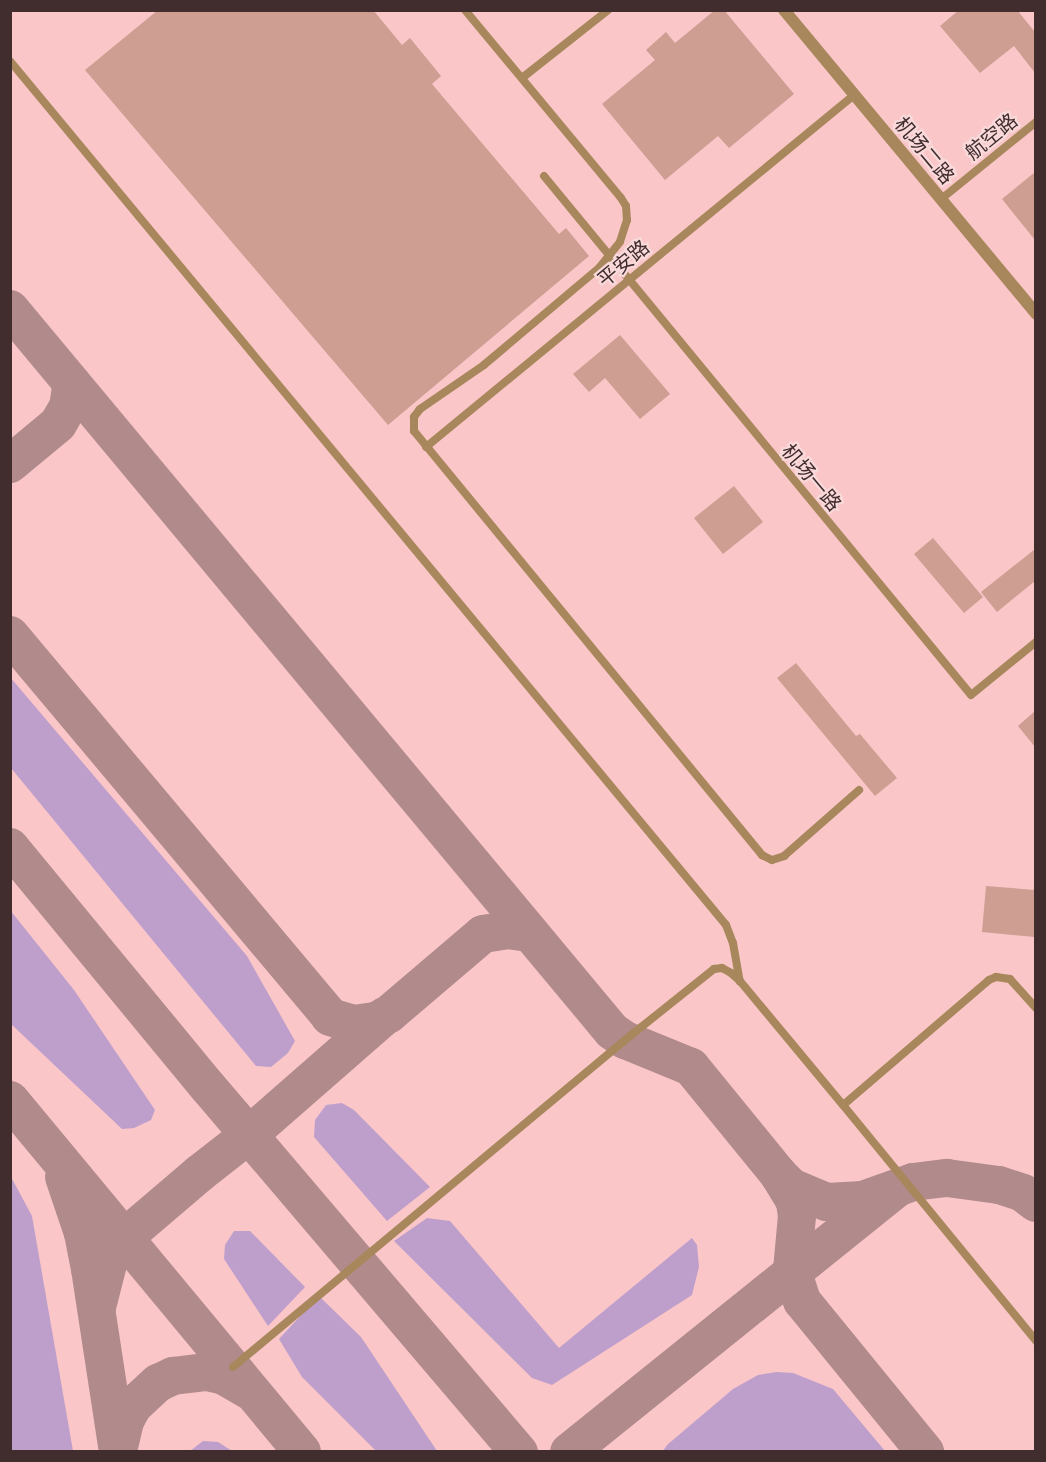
<!DOCTYPE html>
<meta charset="utf-8">
<style>
body{margin:0}
#map{position:relative;width:1046px;height:1462px;overflow:hidden;background:#fac6c8;font-family:Barlow,"Noto Sans SC",sans-serif}
div>[style]{position:absolute}
[style*='--x']{left:calc(var(--x)*1px);top:calc(var(--y)*1px);width:calc(var(--w)*1px);rotate:calc(var(--a)*1deg)}
.green>*{inset:0;background:#be9fcc}
.taxiway>*{height:38px;margin:-19px;padding:0 19px;transform-origin:19px;border-radius:19px;background:#b18a8c}
.building>*{inset:0;background:#cd9e91}
.lane>*{height:8px;margin:-4px;padding:0 4px;transform-origin:4px;border-radius:4px;background:#a7875b}
.street>*{height:12px;margin:-6px;padding:0 6px;transform-origin:6px;border-radius:6px;background:#a7875b}
span{translate:-50% -50%;white-space:nowrap;text-align:center;line-height:1.15;-webkit-text-stroke:4.5px #f9d9da;paint-order:stroke}
.street-label{font-size:20px;color:#412d2e}
.frame{position:absolute;inset:0;border:12px solid #412d2e;pointer-events:none}
</style>
<div id="map">
<div class="green">
<div style="clip-path:polygon(10px 677px,247px 956px,295px 1041px,288px 1053px,271px 1067px,256px 1066px,11px 768px)"></div>
<div style="clip-path:polygon(10px 910px,74px 990px,155px 1110px,151px 1120px,134px 1128px,122px 1129px,11px 1024px)"></div>
<div style="clip-path:polygon(342px 1103px,354px 1110px,430px 1187px,387px 1221px,314px 1137px,315px 1120px,326px 1105px)"></div>
<div style="clip-path:polygon(10px 1175px,32px 1216px,73px 1451px,11px 1451px)"></div>
<div style="clip-path:polygon(427px 1218px,450px 1221px,559px 1348px,692px 1238px,697px 1245px,699px 1267px,692px 1295px,552px 1385px,532px 1378px,394px 1241px)"></div>
<div style="clip-path:polygon(234px 1231px,250px 1231px,305px 1287px,268px 1326px,224px 1259px,225px 1245px)"></div>
<div style="clip-path:polygon(319px 1296px,361px 1337px,437px 1451px,376px 1451px,302px 1377px,279px 1339px)"></div>
<div style="clip-path:polygon(777px 1372px,793px 1373px,833px 1389px,885px 1451px,663px 1451px,667px 1445px,733px 1389px,758px 1375px)"></div>
<div style="clip-path:polygon(203px 1441px,218px 1442px,232px 1451px,190px 1451px)"></div>
</div>
<div class="taxiway">
<div style="--x:10;--y:309;--w:940;--a:50.18"></div>
<div style="--x:612;--y:1031;--w:16;--a:35"></div>
<div style="--x:625;--y:1040;--w:71;--a:22.2"></div>
<div style="--x:691;--y:1067;--w:139;--a:50.8"></div>
<div style="--x:779;--y:1175;--w:31;--a:59"></div>
<div style="--x:795;--y:1202;--w:14;--a:82"></div>
<div style="--x:797;--y:1216;--w:54;--a:95.3"></div>
<div style="--x:792;--y:1270;--w:33;--a:72"></div>
<div style="--x:802;--y:1301;--w:195;--a:50.8"></div>
<div style="--x:10;--y:464;--w:62;--a:-39.8"></div>
<div style="--x:58;--y:424;--w:20;--a:-60"></div>
<div style="--x:68;--y:407;--w:24;--a:-81"></div>
<div style="--x:10;--y:635;--w:498;--a:50"></div>
<div style="--x:330;--y:1017;--w:25;--a:16"></div>
<div style="--x:354;--y:1024;--w:22;--a:-8"></div>
<div style="--x:376;--y:1021;--w:15;--a:-28"></div>
<div style="--x:389;--y:1014;--w:123;--a:-40.4"></div>
<div style="--x:483;--y:934;--w:25;--a:-9"></div>
<div style="--x:508;--y:930;--w:21;--a:8"></div>
<div style="--x:10;--y:847;--w:311;--a:50.5"></div>
<div style="--x:208;--y:1087;--w:480;--a:49.6"></div>
<div style="--x:10;--y:1100;--w:457;--a:50.3"></div>
<div style="--x:779;--y:1175;--w:17;--a:45"></div>
<div style="--x:791;--y:1187;--w:38;--a:23"></div>
<div style="--x:826;--y:1202;--w:37;--a:-3"></div>
<div style="--x:863;--y:1200;--w:53;--a:-19.8"></div>
<div style="--x:913;--y:1182;--w:34;--a:-7"></div>
<div style="--x:947;--y:1178;--w:52;--a:7.7"></div>
<div style="--x:999;--y:1185;--w:25;--a:18"></div>
<div style="--x:1023;--y:1193;--w:16;--a:38"></div>
<div style="--x:64;--y:1177;--w:59;--a:71.3"></div>
<div style="--x:83;--y:1233;--w:37;--a:79"></div>
<div style="--x:90;--y:1269;--w:185;--a:81.3"></div>
<div style="--x:97;--y:1307;--w:49;--a:-75.7"></div>
<div style="--x:109;--y:1260;--w:28;--a:-55"></div>
<div style="--x:125;--y:1237;--w:99;--a:-40.5"></div>
<div style="--x:200;--y:1173;--w:63;--a:-38"></div>
<div style="--x:250;--y:1134;--w:179;--a:-41.2"></div>
<div style="--x:119;--y:1447;--w:27;--a:-77"></div>
<div style="--x:125;--y:1421;--w:17;--a:-62"></div>
<div style="--x:133;--y:1406;--w:34;--a:-43"></div>
<div style="--x:158;--y:1383;--w:17;--a:-25"></div>
<div style="--x:173;--y:1376;--w:34;--a:-7"></div>
<div style="--x:207;--y:1372;--w:17;--a:13"></div>
<div style="--x:224;--y:1376;--w:30;--a:30"></div>
<div style="--x:569;--y:1452;--w:421;--a:-38.8"></div>
</div>
<div class="building">
<div style="clip-path:polygon(158px 10px,373px 10px,402px 45px,410px 38px,441px 76px,432px 84px,559px 234px,566px 228px,589px 256px,388px 425px,85px 70px)"></div>
<div style="clip-path:polygon(715px 10px,724px 10px,794px 94px,729px 148px,718px 136px,665px 180px,602px 104px,655px 60px,646px 50px,666px 32px,675px 43px)"></div>
<div style="clip-path:polygon(959px 10px,1017px 10px,1035px 32px,1035px 73px,1014px 46px,980px 73px,940px 26px)"></div>
<div style="clip-path:polygon(1035px 172px,1035px 240px,1002px 199px)"></div>
<div style="clip-path:polygon(620px 335px,670px 394px,640px 419px,605px 378px,589px 392px,573px 374px)"></div>
<div style="clip-path:polygon(734px 486px,763px 522px,723px 554px,694px 518px)"></div>
<div style="clip-path:polygon(933px 538px,983px 597px,964px 613px,914px 554px)"></div>
<div style="clip-path:polygon(1035px 549px,1035px 581px,997px 612px,981px 592px)"></div>
<div style="clip-path:polygon(796px 663px,856px 736px,860px 734px,897px 778px,875px 796px,777px 678px)"></div>
<div style="clip-path:polygon(1035px 711px,1035px 747px,1018px 726px)"></div>
<div style="clip-path:polygon(986px 886px,1035px 890px,1035px 937px,982px 932px)"></div>
</div>
<div class="lane">
<div style="--x:465;--y:10;--w:244;--a:50.3"></div>
<div style="--x:621;--y:198;--w:9;--a:58"></div>
<div style="--x:626;--y:206;--w:14;--a:86"></div>
<div style="--x:627;--y:220;--w:23;--a:108"></div>
<div style="--x:620;--y:242;--w:33;--a:129"></div>
<div style="--x:599;--y:268;--w:150;--a:139.9"></div>
<div style="--x:484;--y:365;--w:78;--a:145.5"></div>
<div style="--x:420;--y:409;--w:10;--a:127"></div>
<div style="--x:414;--y:417;--w:14;--a:90"></div>
<div style="--x:414;--y:431;--w:549;--a:50.62"></div>
<div style="--x:762;--y:855;--w:11;--a:27"></div>
<div style="--x:772;--y:860;--w:13;--a:-18"></div>
<div style="--x:784;--y:856;--w:100;--a:-41.3"></div>
<div style="--x:10;--y:61;--w:1122;--a:50.35"></div>
<div style="--x:726;--y:925;--w:19;--a:69"></div>
<div style="--x:733;--y:943;--w:39;--a:80"></div>
<div style="--x:522;--y:78;--w:110;--a:-38.3"></div>
<div style="--x:544;--y:176;--w:672;--a:50.55"></div>
<div style="--x:971;--y:695;--w:84;--a:-39.2"></div>
<div style="--x:940;--y:200;--w:124;--a:-39.1"></div>
<div style="--x:426;--y:447;--w:554;--a:-39.43"></div>
<div style="--x:1036;--y:1008;--w:39;--a:-132"></div>
<div style="--x:1010;--y:979;--w:14;--a:-172"></div>
<div style="--x:996;--y:977;--w:8;--a:157"></div>
<div style="--x:989;--y:980;--w:192;--a:139.4"></div>
<div style="--x:843;--y:1105;--w:305;--a:50.7"></div>
<div style="--x:233;--y:1367;--w:510;--a:-39.83"></div>
<div style="--x:625;--y:1040;--w:114;--a:-38.6"></div>
<div style="--x:714;--y:969;--w:8;--a:-7"></div>
<div style="--x:722;--y:968;--w:10;--a:29"></div>
<div style="--x:731;--y:973;--w:12;--a:42"></div>
<div style="--x:740;--y:981;--w:161;--a:50.3"></div>
</div>
<div class="street">
<div style="--x:784;--y:10;--w:395;--a:50.3"></div>
</div>
<div class="street-label">
<span style="left:991px;top:136px;rotate:-39deg">航空路</span>
<span style="left:925px;top:150px;rotate:50deg">机场二路</span>
<span style="left:623px;top:263px;rotate:-40deg">平安路</span>
<span style="left:812px;top:477px;rotate:50deg">机场一路</span>
</div>
<div class="frame"></div>
</div>
